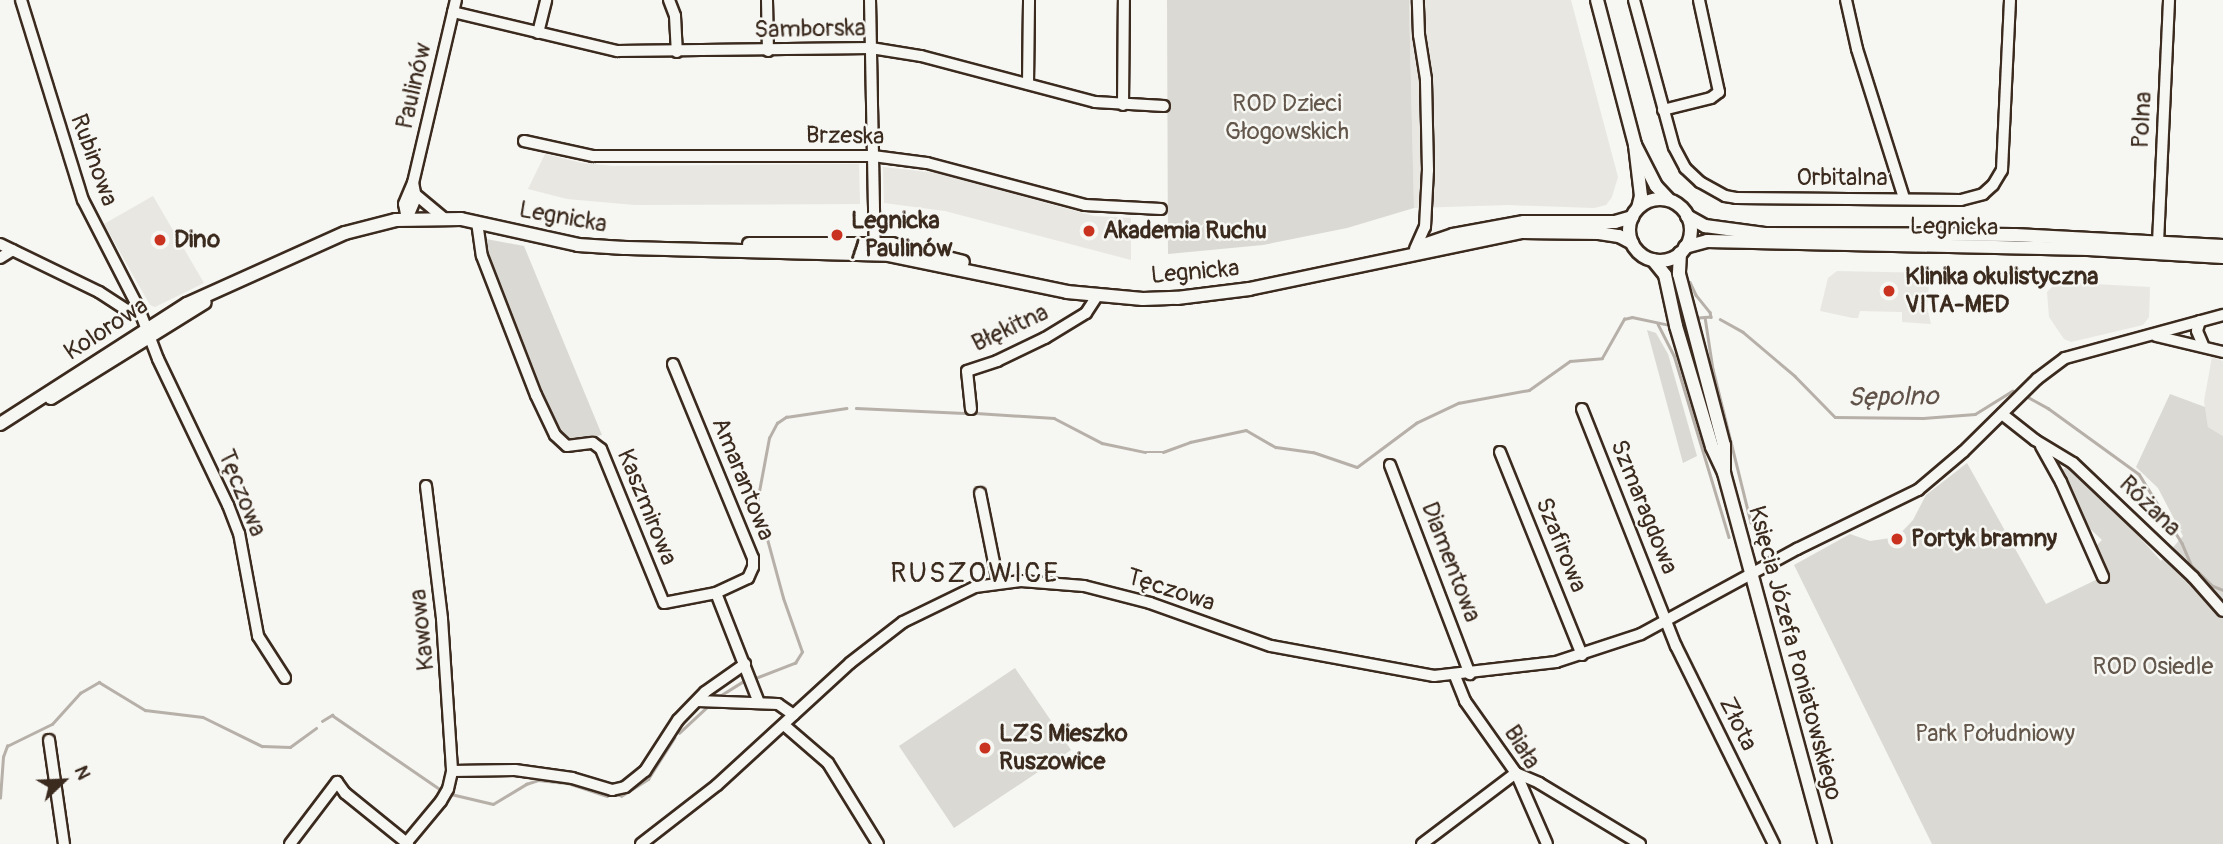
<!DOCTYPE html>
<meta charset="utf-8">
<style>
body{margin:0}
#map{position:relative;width:2223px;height:844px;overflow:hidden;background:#f6f6f2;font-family:Pangolin,sans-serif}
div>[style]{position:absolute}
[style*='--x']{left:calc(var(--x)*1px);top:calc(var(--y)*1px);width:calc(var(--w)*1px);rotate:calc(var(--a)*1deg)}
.built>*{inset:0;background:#e8e7e2}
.green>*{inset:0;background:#dad9d3}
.stream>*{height:2.5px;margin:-1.25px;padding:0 1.25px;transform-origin:1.25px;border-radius:1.25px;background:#b6b0a9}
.roads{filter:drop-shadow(2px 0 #3b2a1e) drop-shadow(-2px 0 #3b2a1e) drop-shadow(0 2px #3b2a1e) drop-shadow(0 -2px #3b2a1e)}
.minor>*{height:10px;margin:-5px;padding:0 5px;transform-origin:5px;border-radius:5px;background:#f6f6f2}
.major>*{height:12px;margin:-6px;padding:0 6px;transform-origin:6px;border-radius:6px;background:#f6f6f2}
.major>.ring{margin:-6px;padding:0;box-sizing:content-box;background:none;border:12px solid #f6f6f2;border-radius:50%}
.dots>*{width:19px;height:19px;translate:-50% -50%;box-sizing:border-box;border:4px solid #f6f6f2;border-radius:50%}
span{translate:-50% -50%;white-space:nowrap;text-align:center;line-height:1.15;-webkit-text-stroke:5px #f6f6f2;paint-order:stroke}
.street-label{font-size:24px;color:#3b2a1e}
.park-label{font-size:24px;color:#63564b}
.poi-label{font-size:24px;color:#3b2a1e;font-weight:700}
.left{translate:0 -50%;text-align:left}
.water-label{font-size:26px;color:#605248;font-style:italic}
.quarter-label{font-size:28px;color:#3b2a1e;letter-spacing:2px}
.north{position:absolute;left:28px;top:746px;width:70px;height:70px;-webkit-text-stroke:5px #f6f6f2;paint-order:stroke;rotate:67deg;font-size:19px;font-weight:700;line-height:28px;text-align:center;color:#3b2a1e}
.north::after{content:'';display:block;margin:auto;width:24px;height:32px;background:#3b2a1e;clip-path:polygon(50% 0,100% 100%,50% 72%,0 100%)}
</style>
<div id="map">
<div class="built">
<div style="clip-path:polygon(1409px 0,1571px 0,1618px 177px,1612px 197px,1606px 205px,1594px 208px,1508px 205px,1414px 208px)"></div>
<div style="clip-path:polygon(545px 154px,582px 163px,613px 166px,859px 164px,860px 204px,635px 205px,567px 199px,528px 189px)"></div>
<div style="clip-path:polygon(883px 167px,937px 173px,1094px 216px,1131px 218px,1131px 260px,945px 211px,884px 203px)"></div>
<div style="clip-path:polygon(153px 196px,204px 283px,155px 307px,150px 305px,104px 224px)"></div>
<div style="clip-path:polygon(1837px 271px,1930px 273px,1927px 307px,1931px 324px,1902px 322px,1902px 312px,1860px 311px,1858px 318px,1853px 318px,1820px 311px,1828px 278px)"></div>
<div style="clip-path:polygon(2057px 282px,2150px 287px,2149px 317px,2143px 325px,2071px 342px,2064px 339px,2049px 317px,2047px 292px)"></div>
<div style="clip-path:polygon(2212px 357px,2223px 361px,2223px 436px,2208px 427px,2204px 401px)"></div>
</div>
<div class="green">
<div style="clip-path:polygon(1167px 0,1409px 0,1414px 208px,1347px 228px,1263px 245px,1168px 254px)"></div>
<div style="clip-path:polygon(486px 239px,524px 246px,602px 435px,570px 442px,558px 430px,490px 264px)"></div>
<div style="clip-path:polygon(1647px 330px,1656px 333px,1668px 354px,1697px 456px,1683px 463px)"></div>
<div style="clip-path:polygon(2170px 394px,2205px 407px,2208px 427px,2223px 436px,2223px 844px,1932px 844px,1794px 565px,1850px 534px,1870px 541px,1897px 537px,1913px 520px,1926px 495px,1967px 463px,2046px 604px,2106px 575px,2094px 548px,2102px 540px,2085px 524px,2060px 471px,2070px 465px,2101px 494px,2161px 561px,2183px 536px,2158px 488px,2136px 467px)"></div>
<div style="clip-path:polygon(1015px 668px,1071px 750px,954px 828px,899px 746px)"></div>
</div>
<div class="stream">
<div style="--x:1690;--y:282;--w:14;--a:65"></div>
<div style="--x:1696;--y:295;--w:22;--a:51"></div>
<div style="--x:1710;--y:312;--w:5;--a:79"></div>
<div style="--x:1711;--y:317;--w:12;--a:175"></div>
<div style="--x:1705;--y:317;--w:53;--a:81.3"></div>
<div style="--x:1713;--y:369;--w:158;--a:76.1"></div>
<div style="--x:1720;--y:319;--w:26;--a:29"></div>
<div style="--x:1743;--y:332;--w:68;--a:40.2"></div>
<div style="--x:1795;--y:376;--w:57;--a:45.7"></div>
<div style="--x:1835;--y:417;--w:88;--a:0.7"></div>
<div style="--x:1923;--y:418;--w:52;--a:-4.4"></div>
<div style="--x:1975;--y:414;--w:44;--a:-31.9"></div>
<div style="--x:1658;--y:324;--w:35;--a:63"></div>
<div style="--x:1674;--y:355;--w:190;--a:73.2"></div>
<div style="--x:2028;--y:397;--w:23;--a:29"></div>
<div style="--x:2048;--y:408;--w:112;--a:36"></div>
<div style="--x:2139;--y:474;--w:81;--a:58.1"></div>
<div style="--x:2182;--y:543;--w:25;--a:67"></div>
<div style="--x:2192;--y:566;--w:29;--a:44"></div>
<div style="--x:2213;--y:586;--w:11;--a:22"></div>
<div style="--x:856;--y:408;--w:108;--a:2.7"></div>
<div style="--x:976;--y:413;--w:78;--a:3.7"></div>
<div style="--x:1054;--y:418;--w:54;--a:27.5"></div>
<div style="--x:1102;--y:443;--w:44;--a:11.8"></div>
<div style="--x:1145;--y:452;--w:18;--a:0"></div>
<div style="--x:1163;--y:452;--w:29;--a:-20"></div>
<div style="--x:1190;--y:442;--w:57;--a:-12.1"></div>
<div style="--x:1246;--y:430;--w:34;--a:30"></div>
<div style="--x:1276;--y:447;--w:37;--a:8"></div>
<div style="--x:1313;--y:452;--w:46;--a:18.8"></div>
<div style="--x:1357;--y:467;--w:74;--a:-36.7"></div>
<div style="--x:1416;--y:423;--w:47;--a:-25.5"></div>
<div style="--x:1458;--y:403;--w:72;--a:-10.4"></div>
<div style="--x:1529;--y:390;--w:50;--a:-35.3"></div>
<div style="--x:1570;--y:361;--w:32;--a:-5"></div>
<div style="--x:1602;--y:358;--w:45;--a:-60.6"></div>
<div style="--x:1624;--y:319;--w:8;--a:-14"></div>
<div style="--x:1632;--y:317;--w:35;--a:12"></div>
<div style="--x:758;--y:677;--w:40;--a:-21"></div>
<div style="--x:795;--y:663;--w:13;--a:-58"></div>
<div style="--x:802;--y:652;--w:57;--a:-109.4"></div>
<div style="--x:783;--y:598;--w:99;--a:-105.2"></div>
<div style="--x:757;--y:502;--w:65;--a:-79.4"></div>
<div style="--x:769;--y:438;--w:17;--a:-62"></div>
<div style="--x:777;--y:423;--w:11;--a:-34"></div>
<div style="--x:786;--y:417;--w:61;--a:-8.5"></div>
<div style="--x:718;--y:697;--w:28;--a:-32"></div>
<div style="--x:322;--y:721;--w:12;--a:-31"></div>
<div style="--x:332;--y:715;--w:132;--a:34.5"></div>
<div style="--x:679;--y:733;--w:40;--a:-43"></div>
<div style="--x:451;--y:794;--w:43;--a:13.4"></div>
<div style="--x:493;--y:804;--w:39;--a:-31"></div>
<div style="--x:526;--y:784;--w:13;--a:-18"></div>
<div style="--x:538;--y:780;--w:30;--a:6"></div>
<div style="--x:568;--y:783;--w:41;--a:18.4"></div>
<div style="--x:607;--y:796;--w:14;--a:0"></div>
<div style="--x:621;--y:796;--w:32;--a:-32"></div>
<div style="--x:648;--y:779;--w:49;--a:-57.6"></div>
<div style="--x:0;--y:798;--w:41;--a:-85.8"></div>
<div style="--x:3;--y:757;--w:12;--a:-70"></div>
<div style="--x:7;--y:746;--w:50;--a:-26.1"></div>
<div style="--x:52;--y:724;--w:42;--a:-47.9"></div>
<div style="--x:80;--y:693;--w:22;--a:-30"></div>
<div style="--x:99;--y:682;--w:54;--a:31.3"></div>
<div style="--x:145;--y:710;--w:58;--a:6.9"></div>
<div style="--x:203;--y:717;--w:66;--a:26.2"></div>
<div style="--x:262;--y:746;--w:28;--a:2"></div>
<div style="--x:290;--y:747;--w:32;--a:-36"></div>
</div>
<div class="roads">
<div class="minor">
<div style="--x:21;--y:0;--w:209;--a:72.8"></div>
<div style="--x:83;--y:200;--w:123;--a:62.8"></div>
<div style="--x:139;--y:309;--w:53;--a:69.2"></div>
<div style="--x:158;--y:359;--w:162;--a:64.4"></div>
<div style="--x:228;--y:505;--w:30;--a:69"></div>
<div style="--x:239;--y:533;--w:105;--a:79.5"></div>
<div style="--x:258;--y:636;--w:50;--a:57.3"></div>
<div style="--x:669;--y:0;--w:17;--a:69"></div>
<div style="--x:675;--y:16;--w:36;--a:87"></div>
<div style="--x:767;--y:0;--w:51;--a:88.9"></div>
<div style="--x:870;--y:0;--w:250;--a:88.9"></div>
<div style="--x:1634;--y:0;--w:152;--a:74.8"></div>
<div style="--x:1674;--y:147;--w:24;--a:62"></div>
<div style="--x:1685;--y:168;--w:21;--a:43"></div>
<div style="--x:1700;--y:182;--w:29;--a:29"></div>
<div style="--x:1725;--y:196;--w:11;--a:10"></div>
<div style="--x:1736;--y:198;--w:225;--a:0.5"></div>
<div style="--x:1961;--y:200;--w:23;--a:-15"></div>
<div style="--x:1983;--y:194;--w:13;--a:-42"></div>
<div style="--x:1993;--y:185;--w:17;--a:-59"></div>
<div style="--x:2002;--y:170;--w:170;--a:-87.3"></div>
<div style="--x:1846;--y:0;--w:50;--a:77.3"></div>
<div style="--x:1857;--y:49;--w:156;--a:72.5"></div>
<div style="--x:453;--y:12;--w:169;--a:13.4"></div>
<div style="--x:617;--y:51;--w:254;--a:-0.7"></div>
<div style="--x:871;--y:48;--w:51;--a:9.1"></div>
<div style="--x:921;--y:56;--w:180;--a:14.8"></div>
<div style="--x:1095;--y:102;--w:69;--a:3.3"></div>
<div style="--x:538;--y:33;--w:34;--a:-76"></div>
<div style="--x:1028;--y:84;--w:84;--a:-89.3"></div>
<div style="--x:1123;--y:105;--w:105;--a:-89.5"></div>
<div style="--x:1663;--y:110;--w:49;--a:-14"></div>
<div style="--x:1711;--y:98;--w:10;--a:-37"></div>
<div style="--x:1719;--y:92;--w:94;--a:-102.3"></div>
<div style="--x:524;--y:141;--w:71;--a:12.3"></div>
<div style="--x:593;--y:156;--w:280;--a:0"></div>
<div style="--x:873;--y:156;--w:54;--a:7.4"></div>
<div style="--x:927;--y:163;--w:163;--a:14.9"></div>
<div style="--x:1085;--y:205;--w:76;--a:3"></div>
<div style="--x:415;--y:194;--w:38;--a:40"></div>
<div style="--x:407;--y:219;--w:15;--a:-101"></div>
<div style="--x:404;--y:204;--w:23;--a:-67"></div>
<div style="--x:413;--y:183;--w:188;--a:-76.8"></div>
<div style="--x:407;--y:219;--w:23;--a:-67"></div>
<div style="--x:416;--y:198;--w:15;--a:-101"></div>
<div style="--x:477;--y:222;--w:34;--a:82"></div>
<div style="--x:482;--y:256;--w:149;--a:68.8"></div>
<div style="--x:536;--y:395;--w:44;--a:64.6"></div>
<div style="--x:555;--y:435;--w:16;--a:43"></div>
<div style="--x:567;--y:446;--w:26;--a:-7"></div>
<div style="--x:593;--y:443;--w:10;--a:37"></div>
<div style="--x:601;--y:449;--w:166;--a:67.8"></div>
<div style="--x:664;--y:603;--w:53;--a:-10.9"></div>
<div style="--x:716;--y:593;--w:118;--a:68.6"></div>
<div style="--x:2158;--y:243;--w:243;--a:-87.4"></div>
<div style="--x:0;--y:244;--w:110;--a:25.9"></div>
<div style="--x:99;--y:292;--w:33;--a:33"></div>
<div style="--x:127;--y:310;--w:12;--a:-5"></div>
<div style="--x:1415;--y:249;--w:24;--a:-66"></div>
<div style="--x:1425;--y:227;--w:57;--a:-87"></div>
<div style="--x:1428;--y:170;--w:91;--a:-91.3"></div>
<div style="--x:1426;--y:79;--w:45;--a:-99"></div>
<div style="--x:1419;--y:35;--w:35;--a:-92"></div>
<div style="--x:0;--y:258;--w:15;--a:-32"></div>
<div style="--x:2200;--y:321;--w:10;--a:107"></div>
<div style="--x:2197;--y:331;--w:15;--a:67"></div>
<div style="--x:2156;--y:336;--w:69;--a:13.4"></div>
<div style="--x:673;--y:364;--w:210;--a:67.6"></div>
<div style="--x:753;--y:558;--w:9;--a:90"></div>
<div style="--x:753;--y:567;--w:12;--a:114"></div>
<div style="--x:748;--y:578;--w:35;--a:155"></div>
<div style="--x:971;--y:409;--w:38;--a:-96"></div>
<div style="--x:967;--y:371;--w:32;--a:-18"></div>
<div style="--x:997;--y:361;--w:53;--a:-25.6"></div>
<div style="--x:1045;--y:338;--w:48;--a:-31.4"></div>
<div style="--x:1086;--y:313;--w:20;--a:-57"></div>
<div style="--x:1582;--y:409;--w:255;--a:68.4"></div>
<div style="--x:1676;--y:646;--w:221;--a:63.7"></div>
<div style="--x:2002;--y:414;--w:42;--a:38.2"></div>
<div style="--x:2035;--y:440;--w:44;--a:31.2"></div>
<div style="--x:2073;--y:463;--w:166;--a:43.5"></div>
<div style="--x:2193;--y:577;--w:45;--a:48.6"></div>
<div style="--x:2041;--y:446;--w:41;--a:60.9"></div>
<div style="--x:2061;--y:482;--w:104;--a:66.1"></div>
<div style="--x:1500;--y:452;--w:219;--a:68"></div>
<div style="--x:1390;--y:465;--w:224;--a:69.1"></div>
<div style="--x:426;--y:486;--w:134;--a:83.1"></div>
<div style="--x:442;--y:619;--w:152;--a:86.2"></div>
<div style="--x:980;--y:493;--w:91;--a:78.6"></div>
<div style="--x:1455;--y:676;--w:27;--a:68"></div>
<div style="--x:1465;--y:701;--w:88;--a:54.7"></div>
<div style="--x:1516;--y:773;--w:77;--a:66.4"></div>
<div style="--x:698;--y:701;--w:80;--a:2.1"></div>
<div style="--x:778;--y:704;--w:19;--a:35"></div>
<div style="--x:784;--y:725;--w:58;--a:40.8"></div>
<div style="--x:828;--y:763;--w:95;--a:58.3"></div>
<div style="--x:49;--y:740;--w:105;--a:81.8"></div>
<div style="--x:407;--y:842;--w:53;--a:-50.3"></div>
<div style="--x:441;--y:801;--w:14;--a:-60"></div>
<div style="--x:448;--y:789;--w:18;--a:-77"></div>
<div style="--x:452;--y:771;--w:63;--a:-0.9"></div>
<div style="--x:515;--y:770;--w:58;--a:8"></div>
<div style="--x:572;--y:778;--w:42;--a:16.7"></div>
<div style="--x:612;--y:790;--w:13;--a:-13"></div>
<div style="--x:625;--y:787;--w:26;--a:-39"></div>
<div style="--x:645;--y:771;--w:61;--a:-57.1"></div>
<div style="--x:678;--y:720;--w:39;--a:-46"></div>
<div style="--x:705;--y:692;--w:49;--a:-35"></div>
<div style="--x:290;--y:844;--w:78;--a:-52.8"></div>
<div style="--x:337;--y:782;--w:14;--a:54"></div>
<div style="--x:345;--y:793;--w:81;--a:39"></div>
<div style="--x:641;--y:844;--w:96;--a:-37.8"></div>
<div style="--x:717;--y:785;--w:180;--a:-42.5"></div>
<div style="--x:850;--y:663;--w:67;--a:-37.7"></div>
<div style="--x:903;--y:622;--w:80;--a:-25.9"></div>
<div style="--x:975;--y:587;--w:46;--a:-7.4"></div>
<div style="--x:1021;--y:581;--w:63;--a:4.5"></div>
<div style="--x:1084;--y:586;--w:68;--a:14.4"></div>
<div style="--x:1150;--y:603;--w:128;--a:19.6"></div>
<div style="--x:1271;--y:646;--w:166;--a:10.4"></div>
<div style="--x:1434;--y:676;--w:123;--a:-6.5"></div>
<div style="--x:1556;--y:662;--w:89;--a:-18.2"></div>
<div style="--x:1641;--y:634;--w:178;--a:-28.6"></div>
<div style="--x:1797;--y:549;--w:135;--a:-26"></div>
<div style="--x:1918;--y:490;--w:59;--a:-40.2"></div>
<div style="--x:1963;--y:452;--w:104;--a:-44.6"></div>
<div style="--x:2037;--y:379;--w:35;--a:-37"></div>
<div style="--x:2065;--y:358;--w:164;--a:-15.2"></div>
<div style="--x:1422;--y:844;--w:118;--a:-37.1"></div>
<div style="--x:1516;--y:773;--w:25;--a:23"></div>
<div style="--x:1539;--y:783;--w:118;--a:31.1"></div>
</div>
<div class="major">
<div style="--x:1597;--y:0;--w:150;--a:75.3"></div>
<div style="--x:1635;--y:145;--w:51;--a:83.3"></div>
<div style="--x:1641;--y:196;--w:12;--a:104"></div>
<div style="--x:1635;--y:145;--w:46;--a:62.9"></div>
<div style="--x:1656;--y:186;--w:19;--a:47"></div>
<div class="ring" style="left:1629px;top:199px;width:50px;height:50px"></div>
<div style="--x:1687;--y:216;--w:21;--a:29"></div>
<div style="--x:1705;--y:226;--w:60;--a:7.7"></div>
<div style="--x:1764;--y:234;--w:251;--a:0.2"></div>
<div style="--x:2015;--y:235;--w:208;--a:3"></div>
<div style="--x:749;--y:244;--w:143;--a:0"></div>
<div style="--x:892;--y:244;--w:73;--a:14.2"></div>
<div style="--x:1424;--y:245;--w:31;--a:-19"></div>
<div style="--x:1453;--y:235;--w:72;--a:-10.4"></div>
<div style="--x:1524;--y:222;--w:91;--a:0"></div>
<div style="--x:1615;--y:222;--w:18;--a:-16"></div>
<div style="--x:1685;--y:247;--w:23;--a:-15"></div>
<div style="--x:1707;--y:241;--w:381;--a:1.2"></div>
<div style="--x:2088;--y:249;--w:135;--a:3.4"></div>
<div style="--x:1680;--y:253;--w:21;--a:93"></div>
<div style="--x:1679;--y:274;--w:177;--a:75.3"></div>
<div style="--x:1724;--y:445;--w:27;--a:90"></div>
<div style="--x:1653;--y:260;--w:19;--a:51"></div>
<div style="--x:1665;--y:275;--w:52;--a:77.8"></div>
<div style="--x:1676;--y:326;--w:126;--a:73.4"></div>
<div style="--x:1712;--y:447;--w:29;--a:65"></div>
<div style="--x:1724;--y:473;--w:385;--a:74.8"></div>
<div style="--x:51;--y:398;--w:181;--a:-31.9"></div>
<div style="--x:0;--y:424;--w:222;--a:-32.7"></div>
<div style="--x:187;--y:304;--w:173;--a:-24.2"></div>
<div style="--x:345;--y:233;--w:53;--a:-14.3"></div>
<div style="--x:396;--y:220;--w:65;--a:-0.9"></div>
<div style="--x:461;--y:219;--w:120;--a:12.5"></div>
<div style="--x:578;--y:245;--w:46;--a:3.7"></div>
<div style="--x:624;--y:248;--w:265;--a:1.5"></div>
<div style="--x:889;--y:255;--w:182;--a:11.7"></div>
<div style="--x:1067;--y:292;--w:76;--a:5.3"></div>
<div style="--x:1143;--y:299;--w:34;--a:-2"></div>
<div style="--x:1177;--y:298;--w:73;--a:-7.1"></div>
<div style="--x:1249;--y:289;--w:279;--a:-11.8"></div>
<div style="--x:1522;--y:232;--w:77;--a:0.7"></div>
<div style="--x:1599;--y:233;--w:20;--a:9"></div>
<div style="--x:1619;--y:236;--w:15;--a:28"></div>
</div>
</div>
<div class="dots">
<div style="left:1089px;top:231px;background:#c8321e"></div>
<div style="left:837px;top:235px;background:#c8321e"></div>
<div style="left:160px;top:240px;background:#c8321e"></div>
<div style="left:1889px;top:291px;background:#c8321e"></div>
<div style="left:1897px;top:539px;background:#c8321e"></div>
<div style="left:985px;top:748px;background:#c8321e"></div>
</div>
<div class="street-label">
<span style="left:810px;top:29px;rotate:-1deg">Samborska</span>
<span style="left:414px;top:86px;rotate:-77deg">Paulinów</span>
<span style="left:2142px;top:120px;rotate:-87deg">Polna</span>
<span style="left:845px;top:136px;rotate:1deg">Brzeska</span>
<span style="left:94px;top:160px;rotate:70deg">Rubinowa</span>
<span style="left:1842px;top:178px">Orbitalna</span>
<span style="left:563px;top:217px;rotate:10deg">Legnicka</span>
<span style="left:1954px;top:227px;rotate:1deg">Legnicka</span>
<span style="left:1195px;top:272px;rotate:-5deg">Legnicka</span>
<span style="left:1010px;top:328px;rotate:-25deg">Błękitna</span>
<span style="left:106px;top:329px;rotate:-33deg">Kolorowa</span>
<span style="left:743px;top:479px;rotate:68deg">Amarantowa</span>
<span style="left:242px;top:493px;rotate:68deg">Tęczowa</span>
<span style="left:2150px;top:506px;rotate:44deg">Różana</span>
<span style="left:647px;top:507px;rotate:68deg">Kaszmirowa</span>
<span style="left:1644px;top:507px;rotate:68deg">Szmaragdowa</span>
<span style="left:1561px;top:545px;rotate:68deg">Szafirowa</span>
<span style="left:1451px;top:562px;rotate:69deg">Diamentowa</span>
<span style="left:1171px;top:590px;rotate:18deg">Tęczowa</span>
<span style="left:422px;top:630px;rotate:-96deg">Kawowa</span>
<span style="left:1795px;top:653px;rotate:75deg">Księcia Józefa Poniatowskiego</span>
<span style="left:1738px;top:724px;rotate:64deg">Złota</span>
<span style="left:1522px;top:747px;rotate:58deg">Biała</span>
</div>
<div class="park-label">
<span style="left:1287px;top:118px">ROD Dzieci<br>Głogowskich</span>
<span style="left:2153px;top:667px">ROD Osiedle</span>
<span style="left:1995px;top:734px">Park Południowy</span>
</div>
<div class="poi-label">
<span class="left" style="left:851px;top:235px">Legnicka<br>/ Paulinów</span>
<span class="left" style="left:1103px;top:231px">Akademia Ruchu</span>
<span class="left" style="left:174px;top:240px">Dino</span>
<span class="left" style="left:1905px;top:291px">Klinika okulistyczna<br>VITA-MED</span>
<span class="left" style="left:1911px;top:539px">Portyk bramny</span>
<span class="left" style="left:999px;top:748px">LZS Mieszko<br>Ruszowice</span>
</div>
<div class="water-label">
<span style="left:1893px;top:398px;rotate:-1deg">Sępolno</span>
</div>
<div class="quarter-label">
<span style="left:975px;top:574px">RUSZOWICE</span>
</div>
<div class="north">N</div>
</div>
